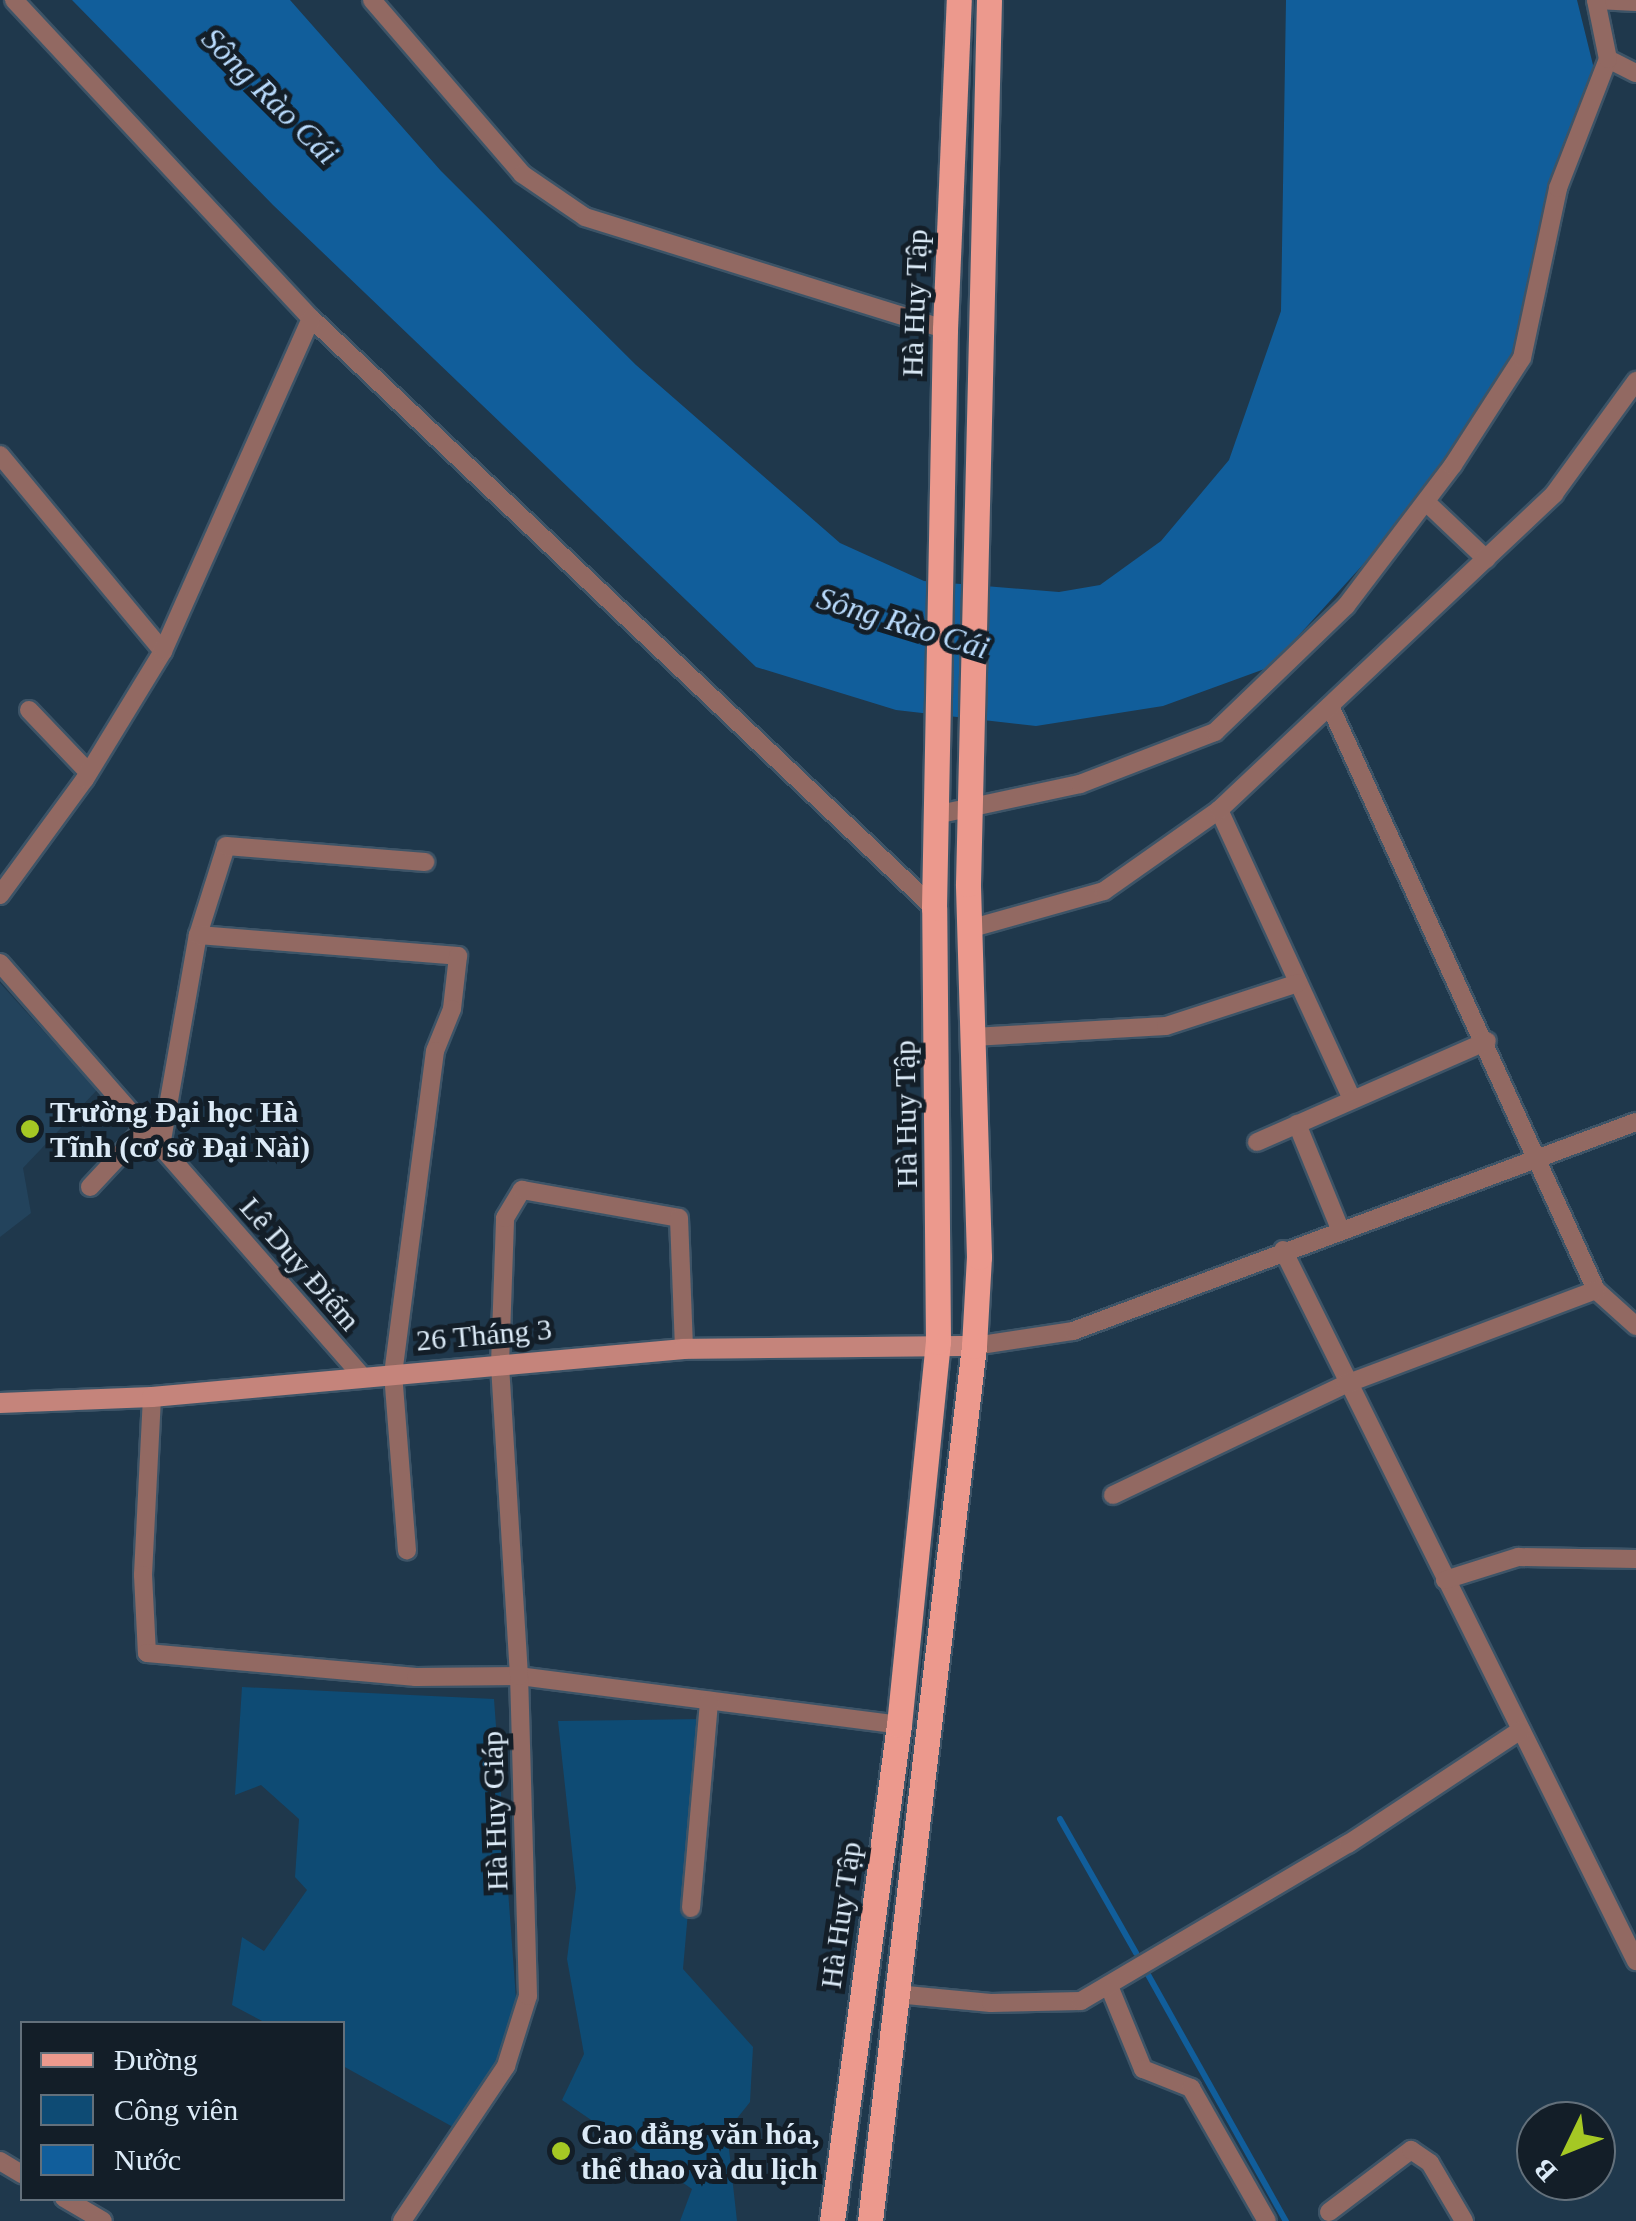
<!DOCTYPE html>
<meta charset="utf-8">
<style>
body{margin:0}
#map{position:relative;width:1636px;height:2221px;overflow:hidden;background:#1f384c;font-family:Georgia,serif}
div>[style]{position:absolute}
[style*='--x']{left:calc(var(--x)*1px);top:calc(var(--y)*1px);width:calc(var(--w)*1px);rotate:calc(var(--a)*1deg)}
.built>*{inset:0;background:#23435c}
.green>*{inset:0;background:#0e4b74}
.water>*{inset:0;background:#115e9b}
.stream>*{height:6px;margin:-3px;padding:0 3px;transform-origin:3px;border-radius:3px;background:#115e9b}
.roads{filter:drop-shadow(2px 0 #3d5467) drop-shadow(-2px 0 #3d5467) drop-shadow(0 2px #3d5467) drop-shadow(0 -2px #3d5467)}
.street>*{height:18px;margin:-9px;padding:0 9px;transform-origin:9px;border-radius:9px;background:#926962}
.secondary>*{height:20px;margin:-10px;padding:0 10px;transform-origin:10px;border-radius:10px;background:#c5847b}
.primary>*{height:25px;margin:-12.5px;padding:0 12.5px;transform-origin:12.5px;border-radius:12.5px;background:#ec998d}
.dots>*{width:28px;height:28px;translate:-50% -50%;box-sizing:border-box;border:5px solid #131e28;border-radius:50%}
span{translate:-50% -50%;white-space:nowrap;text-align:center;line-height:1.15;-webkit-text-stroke:10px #131e28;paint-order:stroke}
.street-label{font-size:30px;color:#dbeaf7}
.poi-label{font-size:30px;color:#dbeaf7;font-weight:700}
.left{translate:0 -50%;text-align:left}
.water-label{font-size:32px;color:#badcfe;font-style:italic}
.legend{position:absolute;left:20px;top:2021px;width:325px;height:180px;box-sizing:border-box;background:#131e28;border:2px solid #63707b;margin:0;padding:12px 18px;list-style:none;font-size:30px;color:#dbeaf7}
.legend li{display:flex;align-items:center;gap:20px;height:50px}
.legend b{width:50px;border:2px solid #63707b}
.north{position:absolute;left:1516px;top:2101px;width:100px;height:100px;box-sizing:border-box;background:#131e28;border:2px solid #63707b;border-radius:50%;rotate:227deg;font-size:28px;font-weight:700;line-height:40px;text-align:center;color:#dbeaf7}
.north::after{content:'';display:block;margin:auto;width:35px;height:45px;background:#a5c824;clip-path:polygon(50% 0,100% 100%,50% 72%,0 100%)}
</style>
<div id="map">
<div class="built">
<div style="clip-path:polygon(0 983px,97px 1090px,23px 1168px,31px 1213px,0 1237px)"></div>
</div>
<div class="green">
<div style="clip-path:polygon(242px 1687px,494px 1699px,516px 1999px,502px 2056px,453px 2127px,343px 2066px,342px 2024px,266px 2023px,232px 2005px,242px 1937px,264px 1951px,307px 1890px,295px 1877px,299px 1819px,261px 1785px,235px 1795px)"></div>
<div style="clip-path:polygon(705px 1719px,683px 1969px,753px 2047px,750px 2102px,727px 2131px,737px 2221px,680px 2221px,692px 2189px,562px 2100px,584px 2054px,567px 1959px,576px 1888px,558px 1721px)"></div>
</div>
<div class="water">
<div style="clip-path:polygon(72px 0,290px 0,441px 171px,636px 365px,840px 543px,924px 581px,1059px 592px,1100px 585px,1161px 541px,1229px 460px,1281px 311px,1286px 0,1577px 0,1595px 73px,1518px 344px,1408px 515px,1270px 667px,1163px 706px,1036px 726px,896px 710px,756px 667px,273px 205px)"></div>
</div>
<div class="stream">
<div style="--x:1060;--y:1819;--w:154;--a:60.4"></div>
<div style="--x:1146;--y:1971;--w:287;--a:60.8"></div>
</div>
<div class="roads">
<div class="street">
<div style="--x:14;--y:0;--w:435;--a:47"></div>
<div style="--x:311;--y:318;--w:858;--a:43.44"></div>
<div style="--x:372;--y:0;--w:230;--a:49.2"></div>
<div style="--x:522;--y:174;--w:76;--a:34.3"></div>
<div style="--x:585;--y:217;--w:377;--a:17.3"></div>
<div style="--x:1596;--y:0;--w:40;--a:2.9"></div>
<div style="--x:1608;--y:59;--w:31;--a:27"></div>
<div style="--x:0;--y:455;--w:255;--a:50.3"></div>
<div style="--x:1426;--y:502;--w:83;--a:43.5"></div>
<div style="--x:1330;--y:706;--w:642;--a:65.51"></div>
<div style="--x:1596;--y:1290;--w:54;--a:42"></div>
<div style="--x:29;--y:710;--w:84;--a:46.4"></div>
<div style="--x:1219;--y:810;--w:318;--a:65.3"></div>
<div style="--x:940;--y:814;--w:143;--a:-12.1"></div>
<div style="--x:1080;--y:784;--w:145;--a:-21.1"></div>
<div style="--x:1215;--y:732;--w:182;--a:-43.9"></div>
<div style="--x:1346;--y:606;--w:177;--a:-52.8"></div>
<div style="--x:1453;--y:465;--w:127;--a:-57.2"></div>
<div style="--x:1522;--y:358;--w:174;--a:-78"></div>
<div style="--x:1558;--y:188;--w:138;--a:-68.8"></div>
<div style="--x:1608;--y:59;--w:60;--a:-101.5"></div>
<div style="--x:0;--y:895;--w:144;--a:-53.8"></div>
<div style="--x:85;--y:779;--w:150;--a:-58.6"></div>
<div style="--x:163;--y:651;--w:364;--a:-66"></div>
<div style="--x:969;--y:929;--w:140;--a:-15.7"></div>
<div style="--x:1104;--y:891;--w:141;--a:-35.2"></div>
<div style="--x:1219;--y:810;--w:461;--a:-43.3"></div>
<div style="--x:1554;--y:494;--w:140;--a:-54"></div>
<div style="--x:198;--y:935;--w:93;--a:-72.5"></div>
<div style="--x:226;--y:846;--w:200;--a:4.6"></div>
<div style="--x:0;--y:963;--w:548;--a:48.77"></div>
<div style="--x:973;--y:1037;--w:193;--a:-3.3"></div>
<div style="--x:1166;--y:1026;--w:139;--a:-18"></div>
<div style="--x:1297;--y:1124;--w:113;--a:67.7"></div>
<div style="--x:1257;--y:1142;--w:251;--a:-23.7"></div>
<div style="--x:161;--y:1146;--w:214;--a:-80.1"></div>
<div style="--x:198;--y:935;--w:261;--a:4.6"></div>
<div style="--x:458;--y:956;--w:53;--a:96.5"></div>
<div style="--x:452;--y:1009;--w:45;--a:112"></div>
<div style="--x:435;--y:1051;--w:325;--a:97.4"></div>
<div style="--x:393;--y:1373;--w:178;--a:85.5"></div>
<div style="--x:90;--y:1187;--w:81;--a:-47"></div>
<div style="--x:1283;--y:1250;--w:794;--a:63.6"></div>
<div style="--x:974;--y:1346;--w:100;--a:-8.6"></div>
<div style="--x:1073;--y:1331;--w:601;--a:-20.37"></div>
<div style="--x:152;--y:1397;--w:178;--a:92.9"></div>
<div style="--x:143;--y:1575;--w:78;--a:87.1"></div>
<div style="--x:147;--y:1653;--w:270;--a:5.1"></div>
<div style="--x:416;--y:1677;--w:103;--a:-0.6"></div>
<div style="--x:519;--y:1676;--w:383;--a:7.3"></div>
<div style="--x:1113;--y:1495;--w:258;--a:-25.5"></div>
<div style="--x:1346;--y:1384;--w:267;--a:-20.6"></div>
<div style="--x:1445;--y:1580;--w:77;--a:-17.5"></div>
<div style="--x:1518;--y:1557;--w:118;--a:1"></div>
<div style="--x:691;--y:1908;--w:208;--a:-85"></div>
<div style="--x:1109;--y:1986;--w:90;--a:67.7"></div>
<div style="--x:1143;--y:2069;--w:52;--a:21.6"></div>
<div style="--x:1191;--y:2088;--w:153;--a:60.3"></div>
<div style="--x:896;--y:1994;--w:95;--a:5.4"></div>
<div style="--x:991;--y:2003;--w:90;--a:-1.3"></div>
<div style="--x:1081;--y:2001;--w:310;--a:-30.5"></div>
<div style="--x:1348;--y:1844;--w:207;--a:-33.4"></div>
<div style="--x:0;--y:2161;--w:26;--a:31"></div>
<div style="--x:64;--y:2198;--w:45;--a:30.5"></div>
<div style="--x:1329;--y:2212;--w:103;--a:-37.1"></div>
<div style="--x:1411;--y:2150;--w:23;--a:34"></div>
<div style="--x:1430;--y:2163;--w:67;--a:59.6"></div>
<div style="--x:402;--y:2221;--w:187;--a:-56.1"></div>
<div style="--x:506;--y:2066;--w:73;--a:-72.6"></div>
<div style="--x:528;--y:1996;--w:320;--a:-91.6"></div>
<div style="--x:519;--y:1676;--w:313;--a:-93.5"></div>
<div style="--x:500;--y:1364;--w:146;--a:-88"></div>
<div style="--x:505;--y:1218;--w:33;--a:-59"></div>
<div style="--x:522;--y:1190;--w:159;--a:10.1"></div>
<div style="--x:679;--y:1218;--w:131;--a:87.8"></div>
</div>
<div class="secondary">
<div style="--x:0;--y:1403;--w:152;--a:-2.3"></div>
<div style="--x:152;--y:1397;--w:534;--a:-5.16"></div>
<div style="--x:684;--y:1349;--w:290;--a:-0.6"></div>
</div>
<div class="primary">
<div style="--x:832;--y:2221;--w:501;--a:-82.31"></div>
<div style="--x:899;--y:1725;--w:385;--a:-84.2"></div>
<div style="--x:938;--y:1342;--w:434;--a:-90.5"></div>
<div style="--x:934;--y:908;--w:579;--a:-88.91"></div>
<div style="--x:945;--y:329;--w:329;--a:-87.6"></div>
<div style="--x:870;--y:2221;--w:881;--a:-83.22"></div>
<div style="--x:974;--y:1346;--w:89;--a:-86.8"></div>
<div style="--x:979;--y:1257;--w:373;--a:-91.7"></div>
<div style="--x:968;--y:884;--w:884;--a:-88.64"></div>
</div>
</div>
<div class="dots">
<div style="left:30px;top:1129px;background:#a5c824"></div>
<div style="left:561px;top:2151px;background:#a5c824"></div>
</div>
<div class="street-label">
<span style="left:915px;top:303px;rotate:-88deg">Hà Huy Tập</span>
<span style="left:906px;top:1114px;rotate:-91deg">Hà Huy Tập</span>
<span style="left:300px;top:1264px;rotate:49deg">Lê Duy Điếm</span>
<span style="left:484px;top:1335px;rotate:-5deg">26 Tháng 3</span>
<span style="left:495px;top:1811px;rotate:-92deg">Hà Huy Giáp</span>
<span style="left:841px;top:1915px;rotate:-82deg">Hà Huy Tập</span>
</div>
<div class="poi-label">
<span class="left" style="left:50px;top:1129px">Trường Đại học Hà<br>Tĩnh (cơ sở Đại Nài)</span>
<span class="left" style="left:581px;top:2151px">Cao đẳng văn hóa,<br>thể thao và du lịch</span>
</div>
<div class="water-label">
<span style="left:270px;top:96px;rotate:45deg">Sông Rào Cái</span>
<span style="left:903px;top:623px;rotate:17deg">Sông Rào Cái</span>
</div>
<ul class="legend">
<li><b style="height:12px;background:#ec998d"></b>Đường</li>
<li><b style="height:28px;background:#0e4b74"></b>Công viên</li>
<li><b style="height:28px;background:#115e9b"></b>Nước</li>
</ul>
<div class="north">B</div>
</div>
